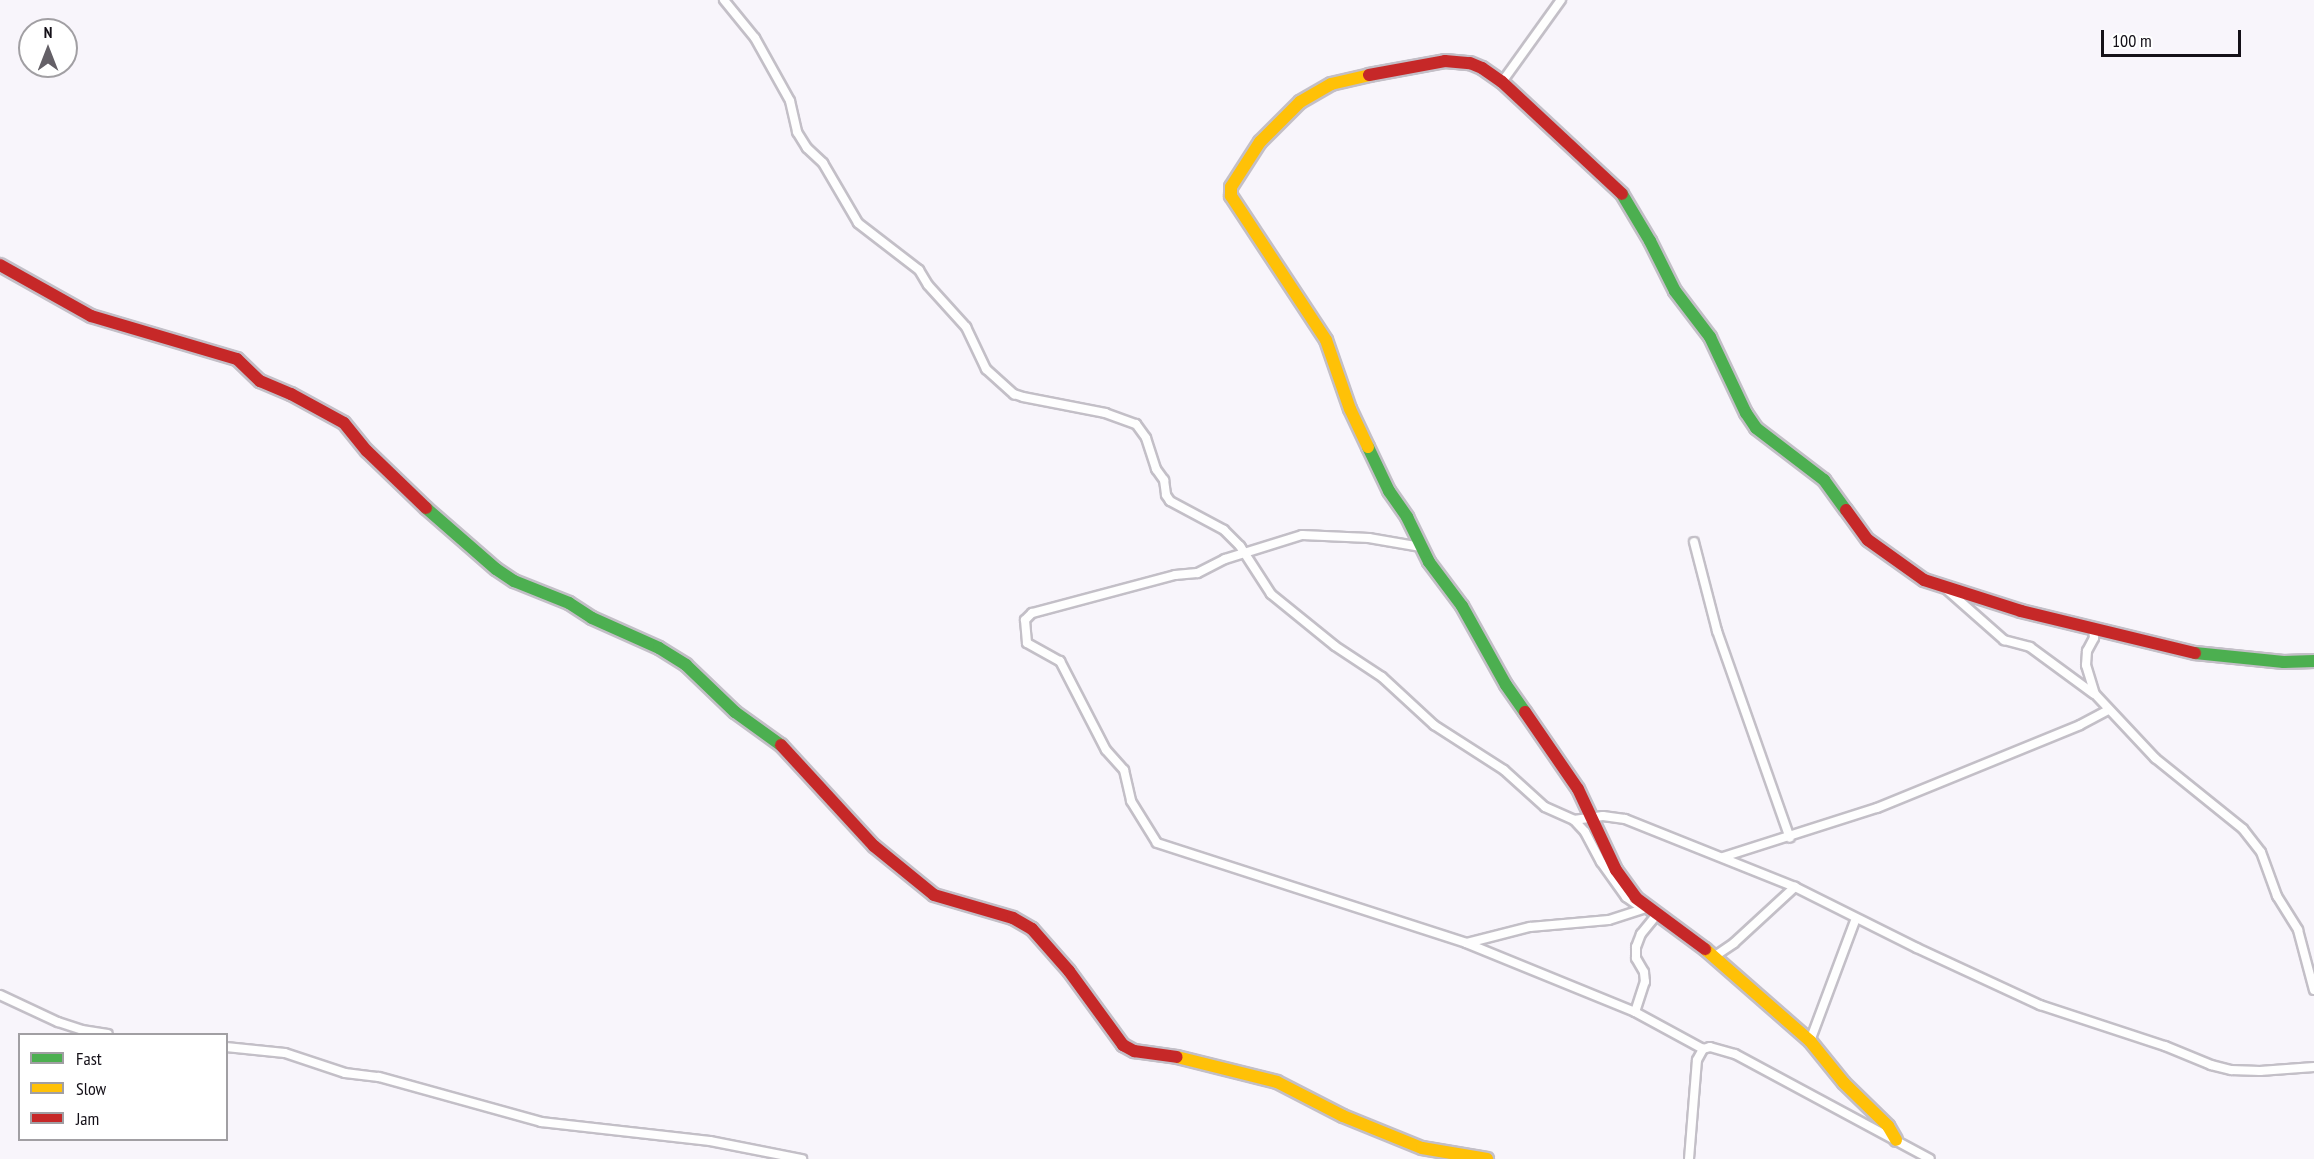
<!DOCTYPE html>
<style>
body{margin:0}
#map{position:relative;width:2314px;height:1159px;overflow:hidden;background:#f8f5fb;font-family:"PT Sans Narrow",sans-serif}
div>[style]{position:absolute}
[style*='--x']{left:calc(var(--x)*1px);top:calc(var(--y)*1px);width:calc(var(--w)*1px);rotate:calc(var(--a)*1deg)}
.roads{filter:drop-shadow(2px 0 #c3bfc7) drop-shadow(-2px 0 #c3bfc7) drop-shadow(0 2px #c3bfc7) drop-shadow(0 -2px #c3bfc7)}
.street>*{height:8px;margin:-4px;padding:0 4px;transform-origin:4px;border-radius:4px;background:#fefefe}
.fast>*{height:12px;margin:-6px;padding:0 6px;transform-origin:6px;border-radius:6px;background:#4caf50}
.slow>*{height:12px;margin:-6px;padding:0 6px;transform-origin:6px;border-radius:6px;background:#ffc107}
.jam>*{height:12px;margin:-6px;padding:0 6px;transform-origin:6px;border-radius:6px;background:#c62828}
span{translate:-50% -50%;white-space:nowrap;text-align:center;line-height:1.15;-webkit-text-stroke:6px #fff;paint-order:stroke}
.legend{position:absolute;left:18px;top:1033px;width:210px;height:108px;box-sizing:border-box;background:#fff;border:2px solid #a19fa3;margin:0;padding:8px 10px;list-style:none;font-size:18px;color:#141018}
.legend li{display:flex;align-items:center;gap:12px;height:30px}
.legend b{width:30px;border:2px solid #a19fa3}
.north{position:absolute;left:18px;top:18px;width:60px;height:60px;box-sizing:border-box;background:#fff;border:2px solid #a19fa3;border-radius:50%;rotate:0deg;font-size:16px;font-weight:700;line-height:24px;text-align:center;color:#141018}
.north::after{content:'';display:block;margin:auto;width:21px;height:27px;background:#646067;clip-path:polygon(50% 0,100% 100%,50% 72%,0 100%)}
.scale{position:absolute;left:2101px;top:30px;width:140px;height:27px;box-sizing:border-box;border:3px solid #141018;border-top:0;padding-left:8px;font-size:18px;line-height:21px;white-space:nowrap;color:#141018;-webkit-text-stroke:4px #fff;paint-order:stroke}
</style>
<div id="map">
<div class="roads">
<div class="street">
<div style="--x:724;--y:0;--w:49;--a:50.8"></div>
<div style="--x:755;--y:38;--w:72;--a:60.9"></div>
<div style="--x:790;--y:101;--w:32;--a:77"></div>
<div style="--x:797;--y:132;--w:19;--a:58"></div>
<div style="--x:807;--y:148;--w:22;--a:43"></div>
<div style="--x:823;--y:163;--w:69;--a:59.7"></div>
<div style="--x:858;--y:223;--w:77;--a:37.6"></div>
<div style="--x:919;--y:270;--w:17;--a:59"></div>
<div style="--x:928;--y:285;--w:57;--a:47.9"></div>
<div style="--x:966;--y:327;--w:47;--a:64.5"></div>
<div style="--x:986;--y:369;--w:38;--a:42"></div>
<div style="--x:1014;--y:394;--w:9;--a:18"></div>
<div style="--x:1023;--y:397;--w:84;--a:11"></div>
<div style="--x:1105;--y:413;--w:33;--a:20"></div>
<div style="--x:1136;--y:424;--w:17;--a:54"></div>
<div style="--x:1146;--y:438;--w:33;--a:72"></div>
<div style="--x:1156;--y:469;--w:14;--a:54"></div>
<div style="--x:1164;--y:480;--w:15;--a:82"></div>
<div style="--x:1166;--y:495;--w:7;--a:56"></div>
<div style="--x:1170;--y:501;--w:61;--a:28.2"></div>
<div style="--x:1224;--y:530;--w:23;--a:45"></div>
<div style="--x:1240;--y:546;--w:57;--a:57.1"></div>
<div style="--x:1271;--y:594;--w:82;--a:39.1"></div>
<div style="--x:1335;--y:646;--w:56;--a:33.4"></div>
<div style="--x:1382;--y:677;--w:71;--a:42.7"></div>
<div style="--x:1434;--y:725;--w:83;--a:32.7"></div>
<div style="--x:1504;--y:770;--w:55;--a:42.1"></div>
<div style="--x:1545;--y:807;--w:32;--a:24"></div>
<div style="--x:1574;--y:820;--w:29;--a:-8"></div>
<div style="--x:1603;--y:816;--w:22;--a:8"></div>
<div style="--x:1625;--y:819;--w:183;--a:21.8"></div>
<div style="--x:1795;--y:887;--w:136;--a:26.6"></div>
<div style="--x:1917;--y:948;--w:136;--a:24.9"></div>
<div style="--x:2040;--y:1005;--w:132;--a:18.2"></div>
<div style="--x:2165;--y:1046;--w:50;--a:22.4"></div>
<div style="--x:2211;--y:1065;--w:21;--a:14"></div>
<div style="--x:2231;--y:1070;--w:29;--a:2"></div>
<div style="--x:2260;--y:1071;--w:54;--a:-4.2"></div>
<div style="--x:1502;--y:82;--w:101;--a:-54.3"></div>
<div style="--x:1694;--y:542;--w:92;--a:75.5"></div>
<div style="--x:1717;--y:631;--w:219;--a:70.6"></div>
<div style="--x:1421;--y:547;--w:53;--a:-170.2"></div>
<div style="--x:1369;--y:538;--w:67;--a:-177.4"></div>
<div style="--x:1302;--y:535;--w:81;--a:162.7"></div>
<div style="--x:1225;--y:559;--w:31;--a:153"></div>
<div style="--x:1197;--y:573;--w:22;--a:175"></div>
<div style="--x:1175;--y:575;--w:148;--a:165.1"></div>
<div style="--x:1032;--y:613;--w:10;--a:135"></div>
<div style="--x:1025;--y:620;--w:23;--a:85"></div>
<div style="--x:1027;--y:643;--w:38;--a:29"></div>
<div style="--x:1060;--y:661;--w:100;--a:62.7"></div>
<div style="--x:1106;--y:750;--w:27;--a:48"></div>
<div style="--x:1124;--y:770;--w:32;--a:77"></div>
<div style="--x:1131;--y:801;--w:49;--a:58.2"></div>
<div style="--x:1157;--y:843;--w:325;--a:17.9"></div>
<div style="--x:1466;--y:943;--w:183;--a:22.2"></div>
<div style="--x:1635;--y:1012;--w:77;--a:28.6"></div>
<div style="--x:1945;--y:588;--w:79;--a:41.4"></div>
<div style="--x:2004;--y:640;--w:27;--a:15"></div>
<div style="--x:2030;--y:647;--w:79;--a:36.3"></div>
<div style="--x:2093;--y:627;--w:11;--a:85"></div>
<div style="--x:2094;--y:638;--w:15;--a:118"></div>
<div style="--x:2087;--y:651;--w:14;--a:94"></div>
<div style="--x:2086;--y:665;--w:30;--a:73"></div>
<div style="--x:2095;--y:694;--w:88;--a:46.8"></div>
<div style="--x:2155;--y:758;--w:113;--a:38.9"></div>
<div style="--x:2243;--y:829;--w:29;--a:52"></div>
<div style="--x:2261;--y:852;--w:47;--a:70"></div>
<div style="--x:2277;--y:896;--w:40;--a:58"></div>
<div style="--x:2298;--y:930;--w:62;--a:75.1"></div>
<div style="--x:1574;--y:820;--w:16;--a:47"></div>
<div style="--x:1585;--y:832;--w:34;--a:62"></div>
<div style="--x:1601;--y:862;--w:43;--a:54.5"></div>
<div style="--x:1626;--y:897;--w:16;--a:35"></div>
<div style="--x:1723;--y:857;--w:162;--a:-17.7"></div>
<div style="--x:1877;--y:808;--w:219;--a:-22.2"></div>
<div style="--x:2080;--y:725;--w:32;--a:-28"></div>
<div style="--x:1467;--y:943;--w:65;--a:-14.3"></div>
<div style="--x:1530;--y:927;--w:79;--a:-5.1"></div>
<div style="--x:1609;--y:920;--w:35;--a:-18"></div>
<div style="--x:1715;--y:956;--w:23;--a:-34"></div>
<div style="--x:1734;--y:943;--w:83;--a:-42.6"></div>
<div style="--x:0;--y:995;--w:64;--a:25"></div>
<div style="--x:58;--y:1022;--w:25;--a:18"></div>
<div style="--x:82;--y:1030;--w:26;--a:9"></div>
<div style="--x:1635;--y:1012;--w:32;--a:-72"></div>
<div style="--x:1645;--y:982;--w:10;--a:-96"></div>
<div style="--x:1644;--y:972;--w:16;--a:-120"></div>
<div style="--x:1636;--y:958;--w:11;--a:-90"></div>
<div style="--x:1636;--y:947;--w:14;--a:-69"></div>
<div style="--x:1641;--y:934;--w:22;--a:-51"></div>
<div style="--x:1810;--y:1041;--w:131;--a:-69.5"></div>
<div style="--x:226;--y:1047;--w:59;--a:5.8"></div>
<div style="--x:285;--y:1053;--w:63;--a:18.4"></div>
<div style="--x:345;--y:1073;--w:34;--a:7"></div>
<div style="--x:379;--y:1077;--w:168;--a:15.5"></div>
<div style="--x:541;--y:1122;--w:170;--a:6.4"></div>
<div style="--x:710;--y:1141;--w:94;--a:11.1"></div>
<div style="--x:1689;--y:1159;--w:99;--a:-85.4"></div>
<div style="--x:1697;--y:1060;--w:13;--a:-61"></div>
<div style="--x:1703;--y:1049;--w:7;--a:-16"></div>
<div style="--x:1710;--y:1047;--w:26;--a:16"></div>
<div style="--x:1735;--y:1054;--w:221;--a:28.3"></div>
</div>
<div class="fast">
<div style="--x:1622;--y:194;--w:55;--a:59.2"></div>
<div style="--x:1650;--y:241;--w:56;--a:63.4"></div>
<div style="--x:1675;--y:291;--w:58;--a:52.7"></div>
<div style="--x:1710;--y:337;--w:84;--a:64.7"></div>
<div style="--x:1746;--y:413;--w:18;--a:56"></div>
<div style="--x:1756;--y:428;--w:86;--a:37.4"></div>
<div style="--x:1824;--y:480;--w:37;--a:54"></div>
<div style="--x:1368;--y:447;--w:49;--a:64.5"></div>
<div style="--x:1389;--y:491;--w:32;--a:55"></div>
<div style="--x:1407;--y:517;--w:50;--a:63.9"></div>
<div style="--x:1429;--y:562;--w:55;--a:53.1"></div>
<div style="--x:1462;--y:606;--w:90;--a:60.9"></div>
<div style="--x:1506;--y:685;--w:33;--a:55"></div>
<div style="--x:426;--y:508;--w:93;--a:41.1"></div>
<div style="--x:496;--y:569;--w:22;--a:34"></div>
<div style="--x:514;--y:581;--w:59;--a:21.8"></div>
<div style="--x:569;--y:603;--w:27;--a:33"></div>
<div style="--x:592;--y:618;--w:73;--a:24.1"></div>
<div style="--x:659;--y:648;--w:32;--a:32"></div>
<div style="--x:686;--y:665;--w:68;--a:43.8"></div>
<div style="--x:735;--y:712;--w:57;--a:35.7"></div>
<div style="--x:2195;--y:653;--w:89;--a:5.8"></div>
<div style="--x:2284;--y:662;--w:30;--a:-2"></div>
</div>
<div class="slow">
<div style="--x:1368;--y:447;--w:42;--a:-115.3"></div>
<div style="--x:1350;--y:409;--w:73;--a:-109.2"></div>
<div style="--x:1326;--y:340;--w:173;--a:-123.4"></div>
<div style="--x:1231;--y:196;--w:9;--a:-90"></div>
<div style="--x:1231;--y:187;--w:54;--a:-57.2"></div>
<div style="--x:1260;--y:142;--w:57;--a:-45"></div>
<div style="--x:1300;--y:102;--w:36;--a:-30"></div>
<div style="--x:1331;--y:84;--w:39;--a:-13"></div>
<div style="--x:1705;--y:949;--w:140;--a:41.2"></div>
<div style="--x:1810;--y:1041;--w:54;--a:51"></div>
<div style="--x:1844;--y:1083;--w:62;--a:44.3"></div>
<div style="--x:1888;--y:1126;--w:16;--a:60"></div>
<div style="--x:1177;--y:1057;--w:103;--a:14"></div>
<div style="--x:1277;--y:1082;--w:74;--a:27.3"></div>
<div style="--x:1343;--y:1116;--w:85;--a:22.1"></div>
<div style="--x:1422;--y:1148;--w:66;--a:9.6"></div>
</div>
<div class="jam">
<div style="--x:1369;--y:75;--w:77;--a:-10.4"></div>
<div style="--x:1445;--y:61;--w:25;--a:5"></div>
<div style="--x:1470;--y:63;--w:13;--a:23"></div>
<div style="--x:1482;--y:68;--w:24;--a:35"></div>
<div style="--x:1502;--y:82;--w:164;--a:43"></div>
<div style="--x:0;--y:265;--w:104;--a:29.3"></div>
<div style="--x:91;--y:316;--w:152;--a:16.4"></div>
<div style="--x:237;--y:359;--w:32;--a:44"></div>
<div style="--x:260;--y:381;--w:34;--a:23"></div>
<div style="--x:291;--y:394;--w:60;--a:28.7"></div>
<div style="--x:344;--y:423;--w:36;--a:51"></div>
<div style="--x:367;--y:451;--w:82;--a:44"></div>
<div style="--x:1846;--y:510;--w:37;--a:54"></div>
<div style="--x:1868;--y:540;--w:69;--a:35.5"></div>
<div style="--x:1924;--y:580;--w:102;--a:17.7"></div>
<div style="--x:2021;--y:611;--w:179;--a:13.6"></div>
<div style="--x:1525;--y:712;--w:93;--a:55.5"></div>
<div style="--x:1578;--y:789;--w:89;--a:64.9"></div>
<div style="--x:1616;--y:870;--w:34;--a:54"></div>
<div style="--x:1636;--y:898;--w:86;--a:36.5"></div>
<div style="--x:781;--y:745;--w:137;--a:47.4"></div>
<div style="--x:874;--y:846;--w:77;--a:39.2"></div>
<div style="--x:934;--y:895;--w:82;--a:16.2"></div>
<div style="--x:1013;--y:918;--w:22;--a:30"></div>
<div style="--x:1032;--y:929;--w:56;--a:48.6"></div>
<div style="--x:1069;--y:971;--w:92;--a:53.9"></div>
<div style="--x:1123;--y:1045;--w:13;--a:29"></div>
<div style="--x:1134;--y:1051;--w:43;--a:7.9"></div>
</div>
</div>
<ul class="legend">
<li><b style="height:8px;background:#4caf50"></b>Fast</li>
<li><b style="height:8px;background:#ffc107"></b>Slow</li>
<li><b style="height:8px;background:#c62828"></b>Jam</li>
</ul>
<div class="north">N</div>
<div class="scale">100 m</div>
</div>
